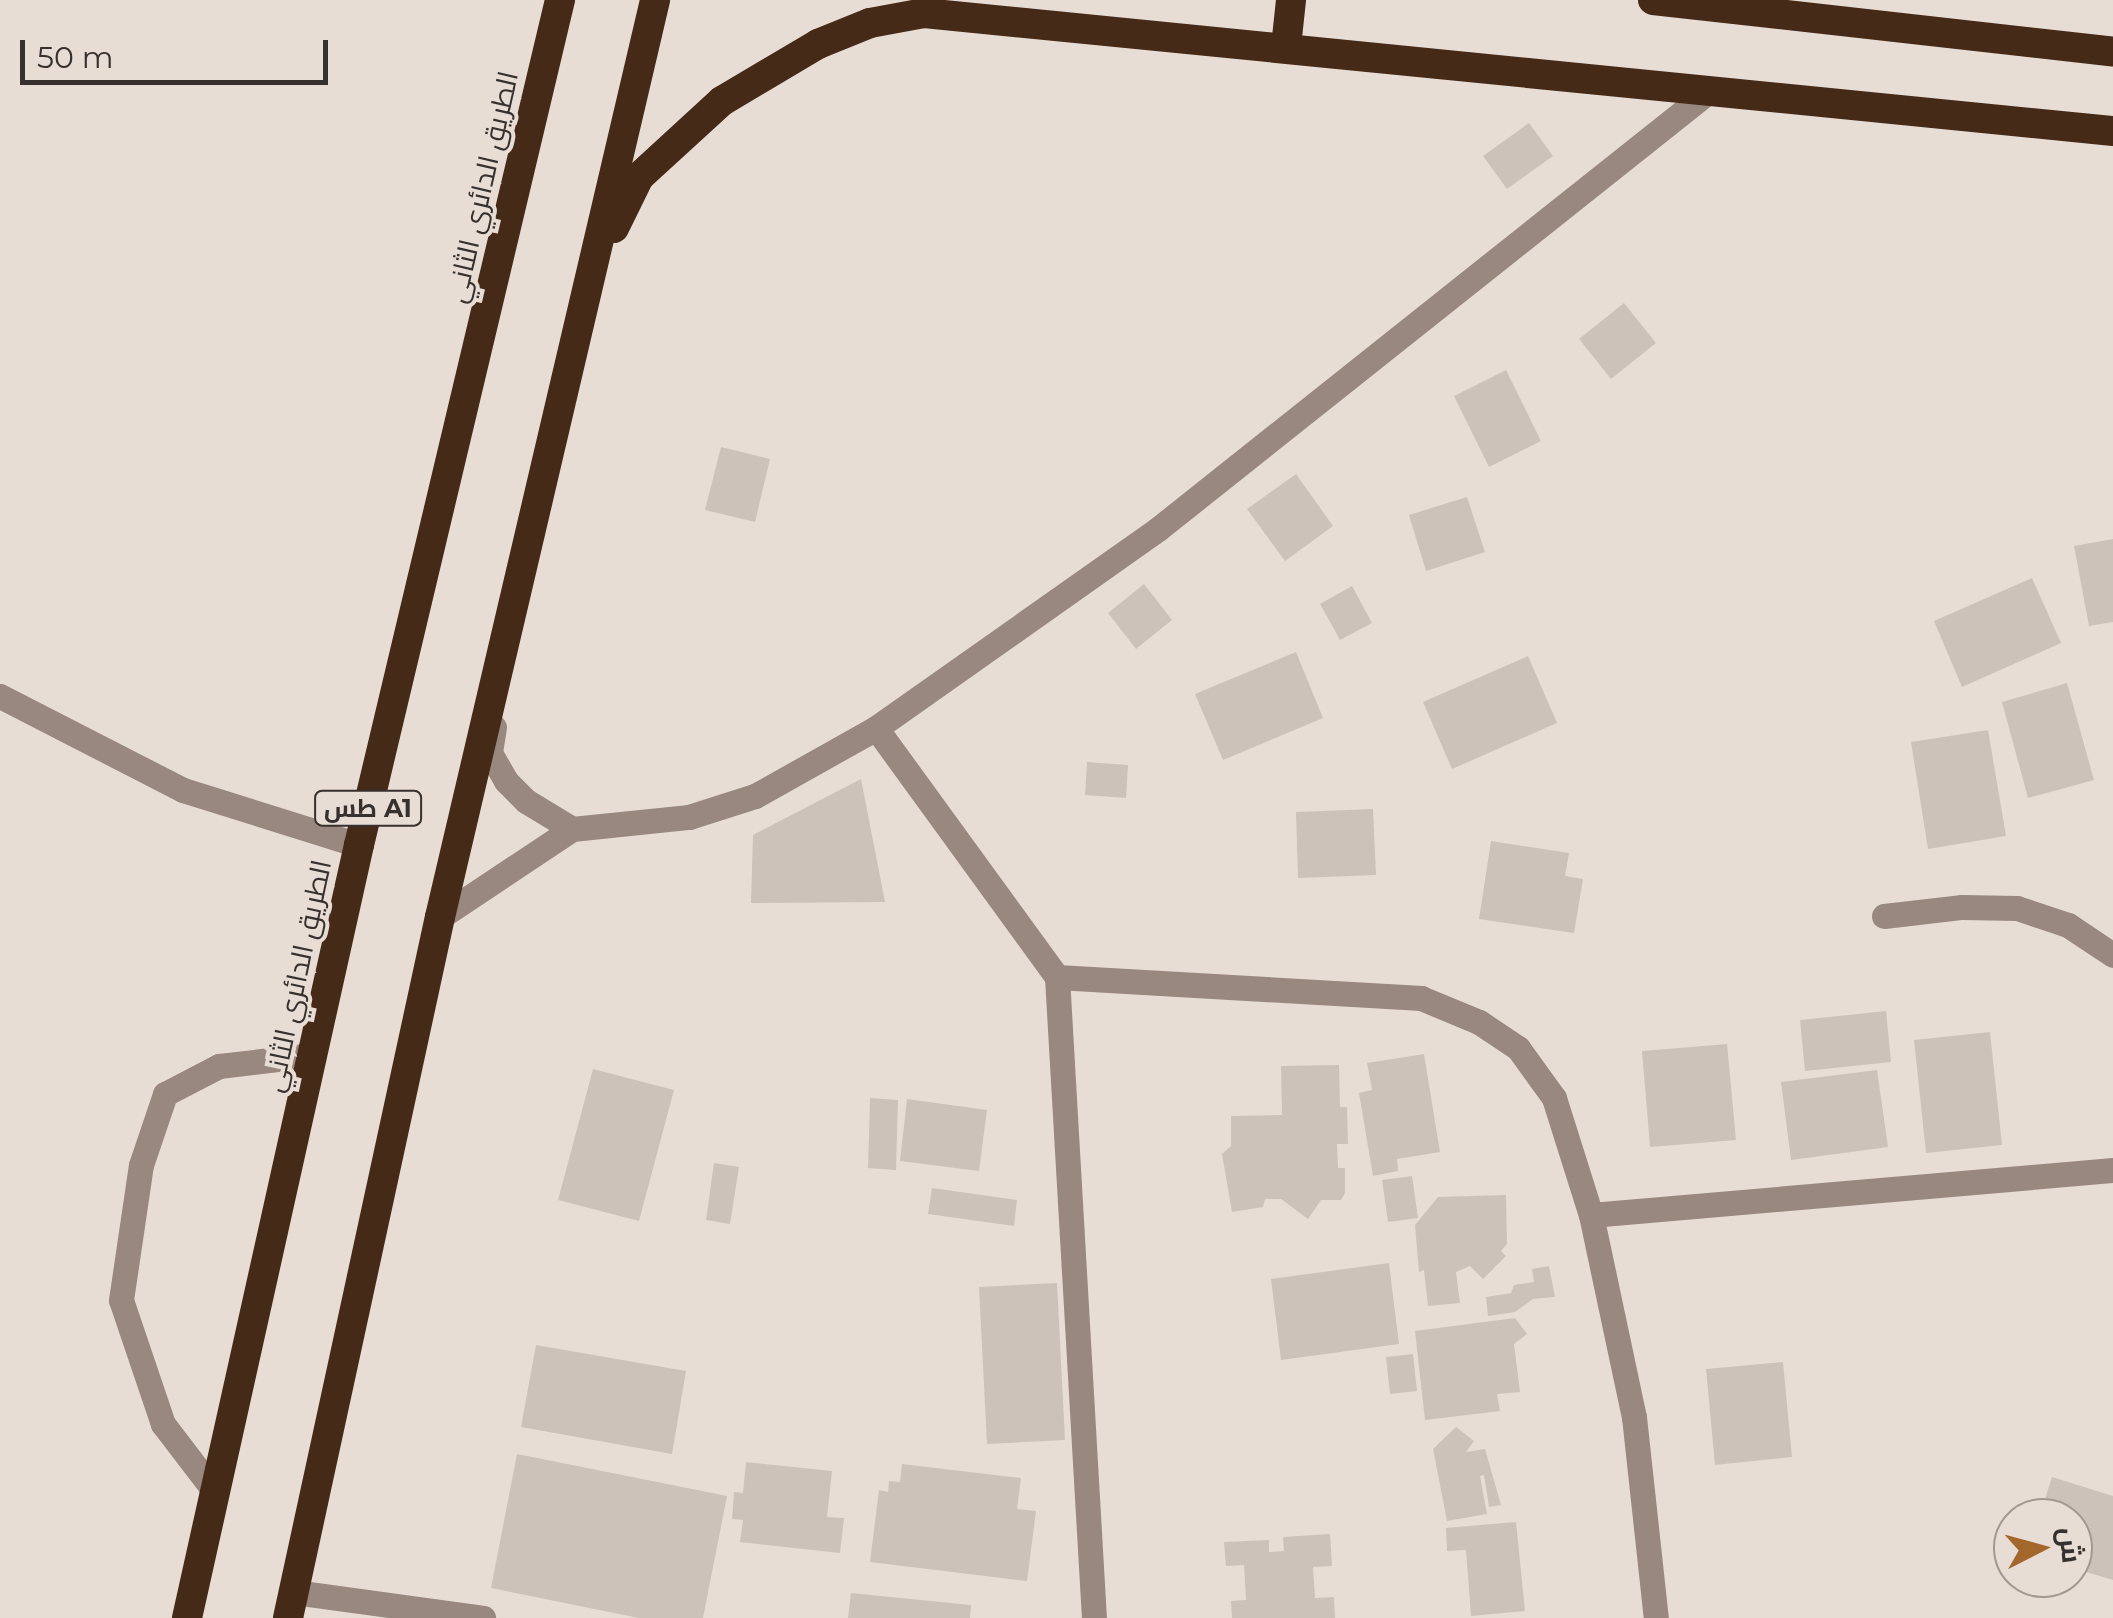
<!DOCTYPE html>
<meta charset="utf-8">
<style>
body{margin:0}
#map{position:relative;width:2113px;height:1618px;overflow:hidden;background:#e8ddd5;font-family:Montserrat,Cairo,sans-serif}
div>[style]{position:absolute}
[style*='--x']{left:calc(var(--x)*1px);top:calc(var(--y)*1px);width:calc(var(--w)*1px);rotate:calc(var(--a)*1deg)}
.building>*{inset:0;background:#cdc2ba}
.minor>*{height:25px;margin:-12.5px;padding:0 12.5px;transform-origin:12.5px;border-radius:12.5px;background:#988880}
.highway>*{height:30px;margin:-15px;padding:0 15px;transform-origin:15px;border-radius:15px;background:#462a18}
span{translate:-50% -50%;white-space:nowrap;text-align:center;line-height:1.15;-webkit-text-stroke:8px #e8ddd5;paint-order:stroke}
.shield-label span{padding:2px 8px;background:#e8ddd5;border:2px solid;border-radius:8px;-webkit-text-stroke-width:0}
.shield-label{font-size:25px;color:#36312e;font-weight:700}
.street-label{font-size:28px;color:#36312e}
.north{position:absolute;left:1993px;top:1498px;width:100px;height:100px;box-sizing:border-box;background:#e8ddd5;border:2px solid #a19892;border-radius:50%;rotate:84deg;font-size:28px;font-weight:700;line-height:40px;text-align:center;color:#36312e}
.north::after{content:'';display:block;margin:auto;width:35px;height:45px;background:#a4672b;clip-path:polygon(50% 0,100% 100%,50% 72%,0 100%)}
.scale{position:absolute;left:20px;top:40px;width:308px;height:45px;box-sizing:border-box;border:5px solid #36312e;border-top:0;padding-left:12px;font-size:30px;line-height:35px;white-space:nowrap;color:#36312e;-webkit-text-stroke:8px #e8ddd5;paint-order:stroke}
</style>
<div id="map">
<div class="building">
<div style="clip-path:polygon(1529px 123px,1553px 156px,1507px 189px,1483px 156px)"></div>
<div style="clip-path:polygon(1624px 303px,1656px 343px,1611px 379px,1579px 339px)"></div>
<div style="clip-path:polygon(1506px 370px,1541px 441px,1489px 467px,1454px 396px)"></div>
<div style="clip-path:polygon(721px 447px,770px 459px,755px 522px,705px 510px)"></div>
<div style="clip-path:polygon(1296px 474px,1333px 526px,1285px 561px,1247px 509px)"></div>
<div style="clip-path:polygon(1467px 497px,1485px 552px,1426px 571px,1409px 515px)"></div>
<div style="clip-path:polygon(2113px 539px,2113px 622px,2089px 626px,2074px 546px)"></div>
<div style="clip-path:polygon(2032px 578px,2061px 643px,1962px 687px,1934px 621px)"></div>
<div style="clip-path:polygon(1144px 584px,1172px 620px,1136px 649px,1108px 613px)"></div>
<div style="clip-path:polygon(1352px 586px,1372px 623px,1340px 640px,1320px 604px)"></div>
<div style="clip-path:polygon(1296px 652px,1323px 718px,1223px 760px,1195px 694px)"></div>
<div style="clip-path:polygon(1528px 656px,1557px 723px,1452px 769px,1423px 702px)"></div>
<div style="clip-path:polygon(2067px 683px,2094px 780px,2028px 798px,2002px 702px)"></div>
<div style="clip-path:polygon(1988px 730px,2006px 836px,1928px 849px,1911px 742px)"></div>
<div style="clip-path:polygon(1087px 762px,1128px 765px,1126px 798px,1085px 795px)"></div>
<div style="clip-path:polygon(861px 779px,885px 902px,751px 903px,753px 835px)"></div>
<div style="clip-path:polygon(1373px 809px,1376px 875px,1298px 878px,1296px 812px)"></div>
<div style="clip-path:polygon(1491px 841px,1569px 853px,1565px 876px,1583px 879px,1574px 933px,1479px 919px)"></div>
<div style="clip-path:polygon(1886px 1011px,1891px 1062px,1805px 1071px,1800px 1020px)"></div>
<div style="clip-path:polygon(1990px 1032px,2002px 1145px,1926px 1153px,1914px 1040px)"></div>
<div style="clip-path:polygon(1727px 1044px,1736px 1140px,1650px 1147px,1642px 1051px)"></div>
<div style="clip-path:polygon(1424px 1054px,1440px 1152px,1397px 1159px,1398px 1171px,1373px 1176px,1359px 1093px,1372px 1090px,1367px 1063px)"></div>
<div style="clip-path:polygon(1339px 1065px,1340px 1107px,1347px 1107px,1348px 1144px,1337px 1144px,1338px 1168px,1345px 1168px,1345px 1193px,1341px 1200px,1321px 1200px,1308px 1219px,1281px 1199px,1265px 1199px,1263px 1207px,1232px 1212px,1222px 1154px,1231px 1146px,1231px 1116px,1282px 1115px,1281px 1066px)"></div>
<div style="clip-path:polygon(593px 1069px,674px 1090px,639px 1221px,558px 1200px)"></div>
<div style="clip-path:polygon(1877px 1070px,1888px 1147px,1791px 1160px,1781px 1082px)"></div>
<div style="clip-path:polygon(870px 1098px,898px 1100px,896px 1170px,868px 1168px)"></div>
<div style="clip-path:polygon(907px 1099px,987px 1110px,979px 1171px,900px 1161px)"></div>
<div style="clip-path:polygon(714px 1163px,739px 1167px,730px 1224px,706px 1220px)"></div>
<div style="clip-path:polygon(1412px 1176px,1418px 1218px,1388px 1222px,1382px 1180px)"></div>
<div style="clip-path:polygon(932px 1188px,1017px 1200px,1014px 1226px,928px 1214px)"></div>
<div style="clip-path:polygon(1506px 1195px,1507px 1244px,1501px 1251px,1506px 1256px,1483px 1279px,1470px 1266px,1456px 1272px,1460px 1303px,1428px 1306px,1424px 1270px,1419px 1272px,1415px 1225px,1438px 1197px)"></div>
<div style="clip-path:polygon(1389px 1263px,1399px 1344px,1281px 1360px,1271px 1279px)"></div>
<div style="clip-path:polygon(1549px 1266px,1555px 1297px,1533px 1299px,1515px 1312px,1488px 1316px,1486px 1297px,1511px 1293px,1514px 1285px,1534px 1282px,1532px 1269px)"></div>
<div style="clip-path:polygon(1057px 1283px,1065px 1440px,987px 1444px,979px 1287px)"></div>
<div style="clip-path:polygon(1515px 1318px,1527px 1334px,1514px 1344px,1520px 1392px,1497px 1394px,1500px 1411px,1425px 1420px,1415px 1331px)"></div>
<div style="clip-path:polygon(536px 1345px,686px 1371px,672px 1454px,521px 1427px)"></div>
<div style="clip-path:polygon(1413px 1354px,1417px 1391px,1390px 1394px,1386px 1357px)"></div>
<div style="clip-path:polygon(1783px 1362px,1792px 1457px,1715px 1465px,1706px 1369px)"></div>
<div style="clip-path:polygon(1456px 1427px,1474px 1441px,1466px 1452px,1485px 1449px,1501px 1505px,1489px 1507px,1484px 1475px,1480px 1476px,1487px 1514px,1447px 1521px,1433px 1449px)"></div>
<div style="clip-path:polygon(517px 1454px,727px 1496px,703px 1618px,639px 1618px,491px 1588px)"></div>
<div style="clip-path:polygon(746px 1462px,832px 1471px,827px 1517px,844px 1518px,840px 1553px,740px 1542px,743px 1520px,732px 1519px,734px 1492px,743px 1493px)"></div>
<div style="clip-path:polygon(902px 1464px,1021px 1478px,1017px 1509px,1036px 1511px,1027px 1581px,870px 1562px,879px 1490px,888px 1492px,889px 1481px,900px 1482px)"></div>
<div style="clip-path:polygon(2052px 1477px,2113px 1496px,2113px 1580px,2073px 1568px,2073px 1518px,2039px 1518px)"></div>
<div style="clip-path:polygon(1516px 1522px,1525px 1611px,1471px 1616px,1466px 1550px,1447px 1551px,1446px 1528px)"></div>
<div style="clip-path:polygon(1330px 1534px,1332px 1566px,1313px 1567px,1315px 1598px,1334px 1597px,1335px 1618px,1232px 1618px,1231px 1601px,1246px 1600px,1244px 1565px,1226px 1566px,1224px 1542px,1269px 1540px,1269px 1552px,1284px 1551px,1283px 1537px)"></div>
<div style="clip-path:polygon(851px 1593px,971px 1605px,970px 1618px,848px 1618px)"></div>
</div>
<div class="minor">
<div style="--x:0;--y:696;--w:206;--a:27.2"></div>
<div style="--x:183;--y:790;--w:184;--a:17.4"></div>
<div style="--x:494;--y:727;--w:26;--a:99"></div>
<div style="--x:490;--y:753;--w:32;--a:60"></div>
<div style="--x:506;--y:781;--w:28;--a:45"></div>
<div style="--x:526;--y:801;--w:54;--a:31.3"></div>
<div style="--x:876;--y:728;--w:308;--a:54"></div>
<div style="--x:1057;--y:977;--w:642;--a:86.7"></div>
<div style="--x:1884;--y:916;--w:79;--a:-6.6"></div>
<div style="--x:1962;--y:907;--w:55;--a:1"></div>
<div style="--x:2017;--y:908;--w:54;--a:18.4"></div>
<div style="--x:2068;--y:925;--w:54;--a:33.7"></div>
<div style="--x:440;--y:917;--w:159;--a:-33.7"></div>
<div style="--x:572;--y:829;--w:118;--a:-5.9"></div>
<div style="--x:689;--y:817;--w:69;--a:-17.7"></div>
<div style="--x:755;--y:796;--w:139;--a:-29.3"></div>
<div style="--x:876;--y:728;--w:345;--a:-35.2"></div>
<div style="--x:1158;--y:529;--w:704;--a:-38.48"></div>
<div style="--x:1057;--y:977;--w:365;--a:3.3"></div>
<div style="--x:1421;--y:998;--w:63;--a:22.5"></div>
<div style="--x:1479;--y:1022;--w:47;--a:33.7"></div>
<div style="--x:1518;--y:1048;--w:62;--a:54.2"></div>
<div style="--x:1554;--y:1098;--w:123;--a:72.5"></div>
<div style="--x:1591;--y:1215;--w:207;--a:78"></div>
<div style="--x:1634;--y:1417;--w:202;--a:83.8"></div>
<div style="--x:1591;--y:1215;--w:524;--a:-4.93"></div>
<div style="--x:215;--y:1492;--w:86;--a:-127.4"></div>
<div style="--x:163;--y:1424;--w:131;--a:-108.7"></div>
<div style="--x:121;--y:1300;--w:136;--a:-81.6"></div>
<div style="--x:141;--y:1165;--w:75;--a:-71.3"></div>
<div style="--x:165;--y:1094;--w:61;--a:-27.4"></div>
<div style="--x:219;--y:1066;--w:95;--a:-6.7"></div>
<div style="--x:294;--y:1592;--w:191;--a:7.8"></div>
</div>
<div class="highway">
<div style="--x:1653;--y:0;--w:463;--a:6.4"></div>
<div style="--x:1286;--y:47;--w:47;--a:-83.9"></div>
<div style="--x:614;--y:228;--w:57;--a:-63.9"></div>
<div style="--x:639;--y:177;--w:113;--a:-42.5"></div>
<div style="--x:722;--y:101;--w:112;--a:-30.7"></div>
<div style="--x:818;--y:44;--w:56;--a:-22"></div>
<div style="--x:870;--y:23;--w:55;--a:-10.5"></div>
<div style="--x:924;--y:13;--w:1195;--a:5.67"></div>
<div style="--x:187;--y:1618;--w:792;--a:-77.46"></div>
<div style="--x:359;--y:845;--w:869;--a:-76.62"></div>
<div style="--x:288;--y:1618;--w:717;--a:-77.77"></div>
<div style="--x:440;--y:917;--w:942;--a:-76.8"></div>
</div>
<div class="shield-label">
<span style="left:368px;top:808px">طس A1</span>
</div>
<div class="street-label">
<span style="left:482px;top:187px;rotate:-77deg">الطريق الدائري الثاني</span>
<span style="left:297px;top:976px;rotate:-78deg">الطريق الدائري الثاني</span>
</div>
<div class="north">ش</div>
<div class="scale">50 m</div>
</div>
